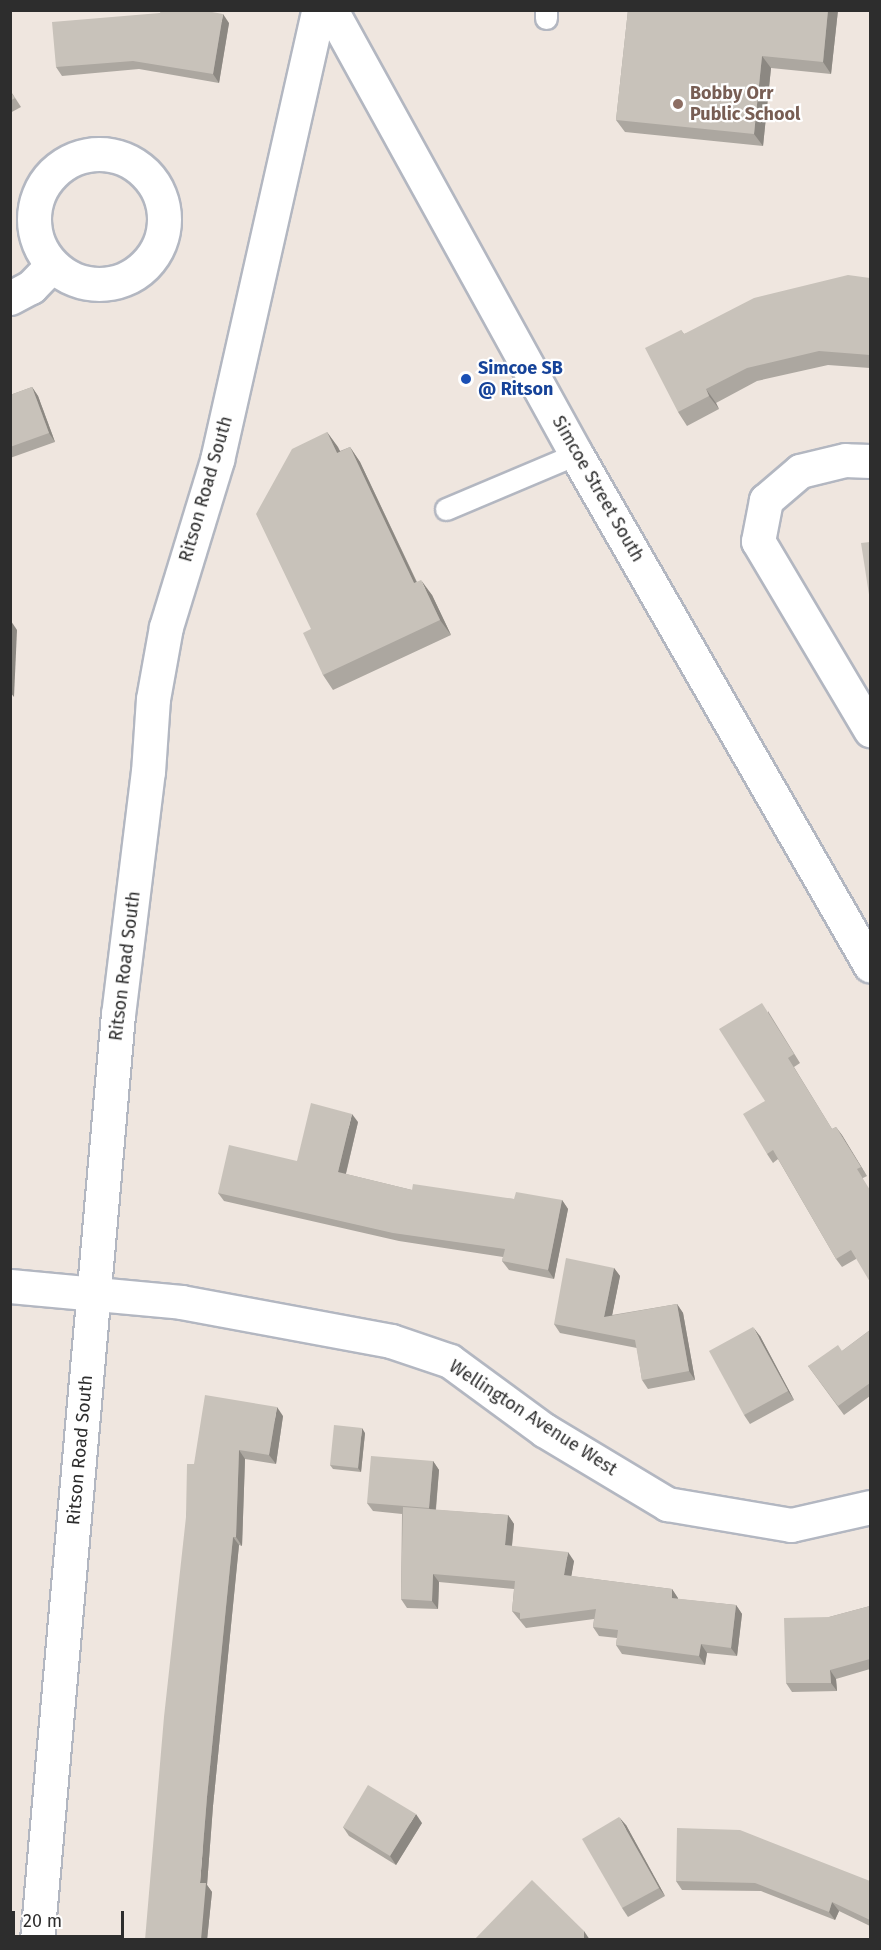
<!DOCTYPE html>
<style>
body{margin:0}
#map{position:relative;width:881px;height:1950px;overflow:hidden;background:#efe6df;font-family:"Fira Sans",sans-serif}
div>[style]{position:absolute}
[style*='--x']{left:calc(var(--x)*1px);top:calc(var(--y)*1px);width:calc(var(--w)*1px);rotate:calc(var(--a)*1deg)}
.roads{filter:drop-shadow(2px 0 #b3b7c1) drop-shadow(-2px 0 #b3b7c1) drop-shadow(0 2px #b3b7c1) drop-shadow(0 -2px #b3b7c1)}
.lane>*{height:21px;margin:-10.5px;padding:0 10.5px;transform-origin:10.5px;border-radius:10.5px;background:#fff}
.street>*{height:33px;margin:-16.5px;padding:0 16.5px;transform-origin:16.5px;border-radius:16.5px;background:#fff}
.street>.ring{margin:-16.5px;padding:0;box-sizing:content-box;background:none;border:33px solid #fff;border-radius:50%}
.secondary>*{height:33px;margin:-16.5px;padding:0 16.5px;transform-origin:16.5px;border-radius:16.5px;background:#fff}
.wall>*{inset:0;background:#aca7a0}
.shaded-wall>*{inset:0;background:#8c8882}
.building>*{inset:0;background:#c8c2ba}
.dots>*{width:16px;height:16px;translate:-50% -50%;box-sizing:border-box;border:3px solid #fff;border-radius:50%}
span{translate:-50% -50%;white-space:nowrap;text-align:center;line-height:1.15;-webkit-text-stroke:4.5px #fff;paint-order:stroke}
.education-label{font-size:18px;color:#785e54;font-weight:700}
.left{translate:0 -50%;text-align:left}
.transit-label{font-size:18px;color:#164399;font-weight:700}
.street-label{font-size:18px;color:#2d2d2d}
.frame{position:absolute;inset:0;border:12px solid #2d2d2d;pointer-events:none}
.scale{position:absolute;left:12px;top:1911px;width:112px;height:27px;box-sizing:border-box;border:3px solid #2d2d2d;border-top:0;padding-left:8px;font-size:18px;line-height:21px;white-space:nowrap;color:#2d2d2d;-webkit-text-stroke:4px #fff;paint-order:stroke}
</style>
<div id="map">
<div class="roads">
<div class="lane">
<div style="--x:546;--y:18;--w:8;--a:-90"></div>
<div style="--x:446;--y:509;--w:141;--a:-22.9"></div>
</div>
<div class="street">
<div class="ring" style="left:34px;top:154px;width:97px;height:97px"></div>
<div style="--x:10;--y:298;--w:24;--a:-28"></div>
<div style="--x:31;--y:287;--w:30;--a:-46"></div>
<div style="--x:870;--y:461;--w:25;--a:-178"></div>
<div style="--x:845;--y:460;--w:46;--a:166.3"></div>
<div style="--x:800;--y:471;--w:45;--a:139.5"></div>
<div style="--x:766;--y:500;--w:42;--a:101"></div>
<div style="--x:758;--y:541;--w:220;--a:59.3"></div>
<div style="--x:10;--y:1286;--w:172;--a:5.3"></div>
<div style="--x:181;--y:1302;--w:214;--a:10.5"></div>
<div style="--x:391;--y:1341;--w:62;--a:18.7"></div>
<div style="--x:450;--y:1361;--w:117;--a:36.3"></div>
<div style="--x:544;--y:1430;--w:144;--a:31"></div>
<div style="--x:667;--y:1504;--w:126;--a:9.6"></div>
<div style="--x:791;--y:1525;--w:81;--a:-12.8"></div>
<div style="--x:37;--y:1940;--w:929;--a:-85"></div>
<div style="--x:118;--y:1015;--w:245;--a:-83"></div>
<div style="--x:148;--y:772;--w:73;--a:-86.1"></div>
<div style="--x:153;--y:699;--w:73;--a:-79.8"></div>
<div style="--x:166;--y:627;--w:175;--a:-73"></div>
<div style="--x:217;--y:460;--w:461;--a:-77.3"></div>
</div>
<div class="secondary">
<div style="--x:331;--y:10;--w:507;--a:61.11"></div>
<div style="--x:576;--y:454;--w:590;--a:60.09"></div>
</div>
</div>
<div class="wall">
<div style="clip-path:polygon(628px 10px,838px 10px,831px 74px,771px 68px,763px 146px,625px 132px,616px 120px)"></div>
<div style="clip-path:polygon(160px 13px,229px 23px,219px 83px,139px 69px,62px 76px,56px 67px)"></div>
<div style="clip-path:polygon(10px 90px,21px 107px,10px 113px)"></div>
<div style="clip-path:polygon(870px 278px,870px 368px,828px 365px,757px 381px,716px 403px,719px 409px,687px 426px,678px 412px,681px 330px,684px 334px)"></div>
<div style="clip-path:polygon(32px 387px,38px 396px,55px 442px,10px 458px,10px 395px)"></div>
<div style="clip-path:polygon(327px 432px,340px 451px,350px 447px,360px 462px,417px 582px,432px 595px,451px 635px,333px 690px,323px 675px,311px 629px)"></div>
<div style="clip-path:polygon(768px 1011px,800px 1063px,794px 1067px,832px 1129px,836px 1127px,867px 1176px,863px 1178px,856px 1259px,842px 1267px,836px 1259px,778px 1159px,773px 1163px,767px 1154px,765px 1101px)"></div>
<div style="clip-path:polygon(358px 1122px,346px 1174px,412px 1190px,514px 1199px,562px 1200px,568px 1209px,554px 1279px,509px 1270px,502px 1261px,503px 1257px,399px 1241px,224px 1201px,218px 1193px,297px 1161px)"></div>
<div style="clip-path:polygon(614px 1268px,620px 1276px,612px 1315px,677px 1304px,683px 1313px,695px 1380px,648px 1389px,642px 1380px,637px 1348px,560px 1333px,554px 1324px)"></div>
<div style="clip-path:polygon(870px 1330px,870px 1396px,844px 1415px,808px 1366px,842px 1351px)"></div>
<div style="clip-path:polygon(760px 1336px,794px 1400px,750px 1424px,744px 1415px)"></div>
<div style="clip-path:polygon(283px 1416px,276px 1464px,245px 1459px,242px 1546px,239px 1545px,213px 1806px,207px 1885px,212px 1892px,207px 1940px,186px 1517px,194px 1464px)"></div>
<div style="clip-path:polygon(365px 1433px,361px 1472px,333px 1469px,330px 1465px)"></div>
<div style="clip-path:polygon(433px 1461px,439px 1470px,436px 1510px,508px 1515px,514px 1524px,512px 1546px,574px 1561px,571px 1576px,672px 1589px,678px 1599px,736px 1605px,742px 1614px,737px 1656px,707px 1653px,705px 1665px,622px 1654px,616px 1645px,617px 1638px,599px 1636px,593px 1627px,594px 1619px,526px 1628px,512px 1611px,514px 1589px,439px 1582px,438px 1609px,407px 1608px,401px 1599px,402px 1514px,373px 1511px,367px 1503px)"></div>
<div style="clip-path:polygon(870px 1606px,870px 1669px,836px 1679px,837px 1691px,792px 1692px,786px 1683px,829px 1617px)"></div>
<div style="clip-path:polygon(422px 1823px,396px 1865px,349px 1836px,343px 1827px)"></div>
<div style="clip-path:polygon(626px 1825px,665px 1896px,628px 1917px,622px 1908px)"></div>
<div style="clip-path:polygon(676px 1881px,870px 1881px,870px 1926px,839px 1911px,835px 1920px,761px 1891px,682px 1890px)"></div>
</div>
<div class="shaded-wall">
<div style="clip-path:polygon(828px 10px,838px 10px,831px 74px,823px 62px)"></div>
<div style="clip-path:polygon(223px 14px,229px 23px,219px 83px,213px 74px)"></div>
<div style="clip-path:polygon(762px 56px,771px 68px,763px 146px,754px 134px)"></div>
<div style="clip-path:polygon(32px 387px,38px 396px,55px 442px,49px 433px)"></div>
<div style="clip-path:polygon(706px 389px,716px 403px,719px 409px,709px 396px)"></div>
<div style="clip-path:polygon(327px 432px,338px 447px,348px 468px,337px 453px)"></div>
<div style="clip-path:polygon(350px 447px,360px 462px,424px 598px,414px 583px)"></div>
<div style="clip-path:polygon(421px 580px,432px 595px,451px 635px,440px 620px)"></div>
<div style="clip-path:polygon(11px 621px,17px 630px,14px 697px,10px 692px)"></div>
<div style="clip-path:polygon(352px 1114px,358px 1122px,344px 1181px,338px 1172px)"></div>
<div style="clip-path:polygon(836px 1127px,842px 1135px,867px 1176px,861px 1167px)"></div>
<div style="clip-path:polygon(562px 1200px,568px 1209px,554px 1279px,548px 1270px)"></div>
<div style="clip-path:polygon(614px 1268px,620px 1276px,610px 1326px,604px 1317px)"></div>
<div style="clip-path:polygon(677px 1304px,683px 1313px,695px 1380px,689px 1371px)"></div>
<div style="clip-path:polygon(753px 1327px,760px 1336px,794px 1400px,788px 1391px)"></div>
<div style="clip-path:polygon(277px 1407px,283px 1416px,276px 1464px,269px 1455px)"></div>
<div style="clip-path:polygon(362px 1428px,365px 1433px,361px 1472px,358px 1468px)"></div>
<div style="clip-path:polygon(239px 1450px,245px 1459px,242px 1546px,236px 1537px)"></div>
<div style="clip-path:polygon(433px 1461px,439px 1470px,435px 1517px,429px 1508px)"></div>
<div style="clip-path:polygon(508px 1515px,514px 1524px,511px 1554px,505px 1545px)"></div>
<div style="clip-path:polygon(233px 1537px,239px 1545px,213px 1806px,207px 1885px,212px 1892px,207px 1940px,201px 1940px,200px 1883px,207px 1797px)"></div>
<div style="clip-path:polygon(568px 1552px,574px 1561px,570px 1584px,564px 1575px)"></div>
<div style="clip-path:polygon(433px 1574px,439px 1582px,438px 1609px,432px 1601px)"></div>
<div style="clip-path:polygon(672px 1589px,678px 1598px,678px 1607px,672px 1598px)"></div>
<div style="clip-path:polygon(736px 1605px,742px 1614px,737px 1656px,731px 1648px)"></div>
<div style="clip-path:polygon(701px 1644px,707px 1653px,705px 1665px,699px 1656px)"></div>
<div style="clip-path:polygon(830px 1670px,836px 1679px,837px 1691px,831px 1683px)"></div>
<div style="clip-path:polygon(416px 1814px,422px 1823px,396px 1865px,390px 1856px)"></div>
<div style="clip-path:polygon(619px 1817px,626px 1825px,665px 1896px,659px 1888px)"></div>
<div style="clip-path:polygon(832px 1902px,839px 1911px,835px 1920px,829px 1912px)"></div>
<div style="clip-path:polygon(584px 1931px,590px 1940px,584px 1940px)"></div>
</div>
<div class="building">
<div style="clip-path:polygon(161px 10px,201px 10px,223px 14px,213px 74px,133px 61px,56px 67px,52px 22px,160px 13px)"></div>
<div style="clip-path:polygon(628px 10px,828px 10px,823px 62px,762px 56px,754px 134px,616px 120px)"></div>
<div style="clip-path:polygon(10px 91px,15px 98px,10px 101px)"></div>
<div style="clip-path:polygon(848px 275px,870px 278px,870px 355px,819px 351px,747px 368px,706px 389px,709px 396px,678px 412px,645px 348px,681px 330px,684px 334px,754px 298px)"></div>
<div style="clip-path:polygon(32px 387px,49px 433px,10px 447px,10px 395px)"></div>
<div style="clip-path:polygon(327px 432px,337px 453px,350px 447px,414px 583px,421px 580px,440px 620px,323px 675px,303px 633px,311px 629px,256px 514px,292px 449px)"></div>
<div style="clip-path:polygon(870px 542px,870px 601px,861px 543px)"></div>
<div style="clip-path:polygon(762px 1003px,794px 1054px,788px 1058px,832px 1129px,836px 1127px,861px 1167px,857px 1169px,870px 1190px,870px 1282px,851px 1250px,836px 1259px,773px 1150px,767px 1154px,743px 1114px,765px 1101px,719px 1029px)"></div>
<div style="clip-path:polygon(311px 1103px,352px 1114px,338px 1172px,412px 1190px,413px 1184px,514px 1199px,516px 1192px,562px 1200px,548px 1270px,502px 1261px,505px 1249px,393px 1233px,218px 1193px,229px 1145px,297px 1161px)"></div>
<div style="clip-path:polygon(566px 1258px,614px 1268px,604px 1317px,677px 1304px,689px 1371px,642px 1380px,635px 1340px,554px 1324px)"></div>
<div style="clip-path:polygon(753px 1327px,788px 1391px,744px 1415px,709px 1351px)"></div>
<div style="clip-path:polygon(870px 1330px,870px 1383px,838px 1406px,808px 1366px,838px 1345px,842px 1351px)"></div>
<div style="clip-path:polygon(205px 1395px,277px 1407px,269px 1455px,239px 1450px,236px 1537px,233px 1537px,207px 1797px,200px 1883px,206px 1883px,201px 1940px,145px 1940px,164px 1717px,186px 1517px,187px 1464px,194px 1464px)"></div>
<div style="clip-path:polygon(334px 1425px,362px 1428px,358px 1468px,330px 1465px)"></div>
<div style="clip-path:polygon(371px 1456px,433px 1461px,429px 1508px,367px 1503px)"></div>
<div style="clip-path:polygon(403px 1507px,508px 1515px,505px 1545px,568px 1552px,564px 1575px,672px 1589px,672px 1598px,736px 1605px,731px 1648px,701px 1644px,699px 1656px,616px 1645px,618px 1630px,593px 1627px,596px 1609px,520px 1619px,520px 1613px,512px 1611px,515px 1581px,433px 1574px,432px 1601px,401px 1599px)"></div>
<div style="clip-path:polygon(870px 1606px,870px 1659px,830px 1670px,831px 1683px,786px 1683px,784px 1618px,829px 1617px)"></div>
<div style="clip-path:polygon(368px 1785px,416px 1814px,390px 1856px,343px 1827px)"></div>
<div style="clip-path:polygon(619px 1817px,659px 1888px,622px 1908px,582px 1839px)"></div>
<div style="clip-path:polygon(677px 1828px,740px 1830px,870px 1881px,870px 1920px,832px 1902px,829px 1912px,755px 1883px,676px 1881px)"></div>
<div style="clip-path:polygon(532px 1880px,584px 1931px,584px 1940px,474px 1940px)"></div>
</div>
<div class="dots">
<div style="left:678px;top:104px;background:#8d6e63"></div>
<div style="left:466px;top:379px;background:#1a4fb4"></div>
</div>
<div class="education-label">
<span class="left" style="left:690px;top:104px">Bobby Orr<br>Public School</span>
</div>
<div class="transit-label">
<span class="left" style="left:478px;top:379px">Simcoe SB<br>@ Ritson</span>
</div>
<div class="street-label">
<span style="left:206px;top:489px;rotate:-74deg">Ritson Road South</span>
<span style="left:598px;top:489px;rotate:60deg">Simcoe Street South</span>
<span style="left:125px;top:966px;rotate:-83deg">Ritson Road South</span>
<span style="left:533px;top:1418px;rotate:33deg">Wellington Avenue West</span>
<span style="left:80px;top:1450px;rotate:-85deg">Ritson Road South</span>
</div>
<div class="frame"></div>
<div class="scale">20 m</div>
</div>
